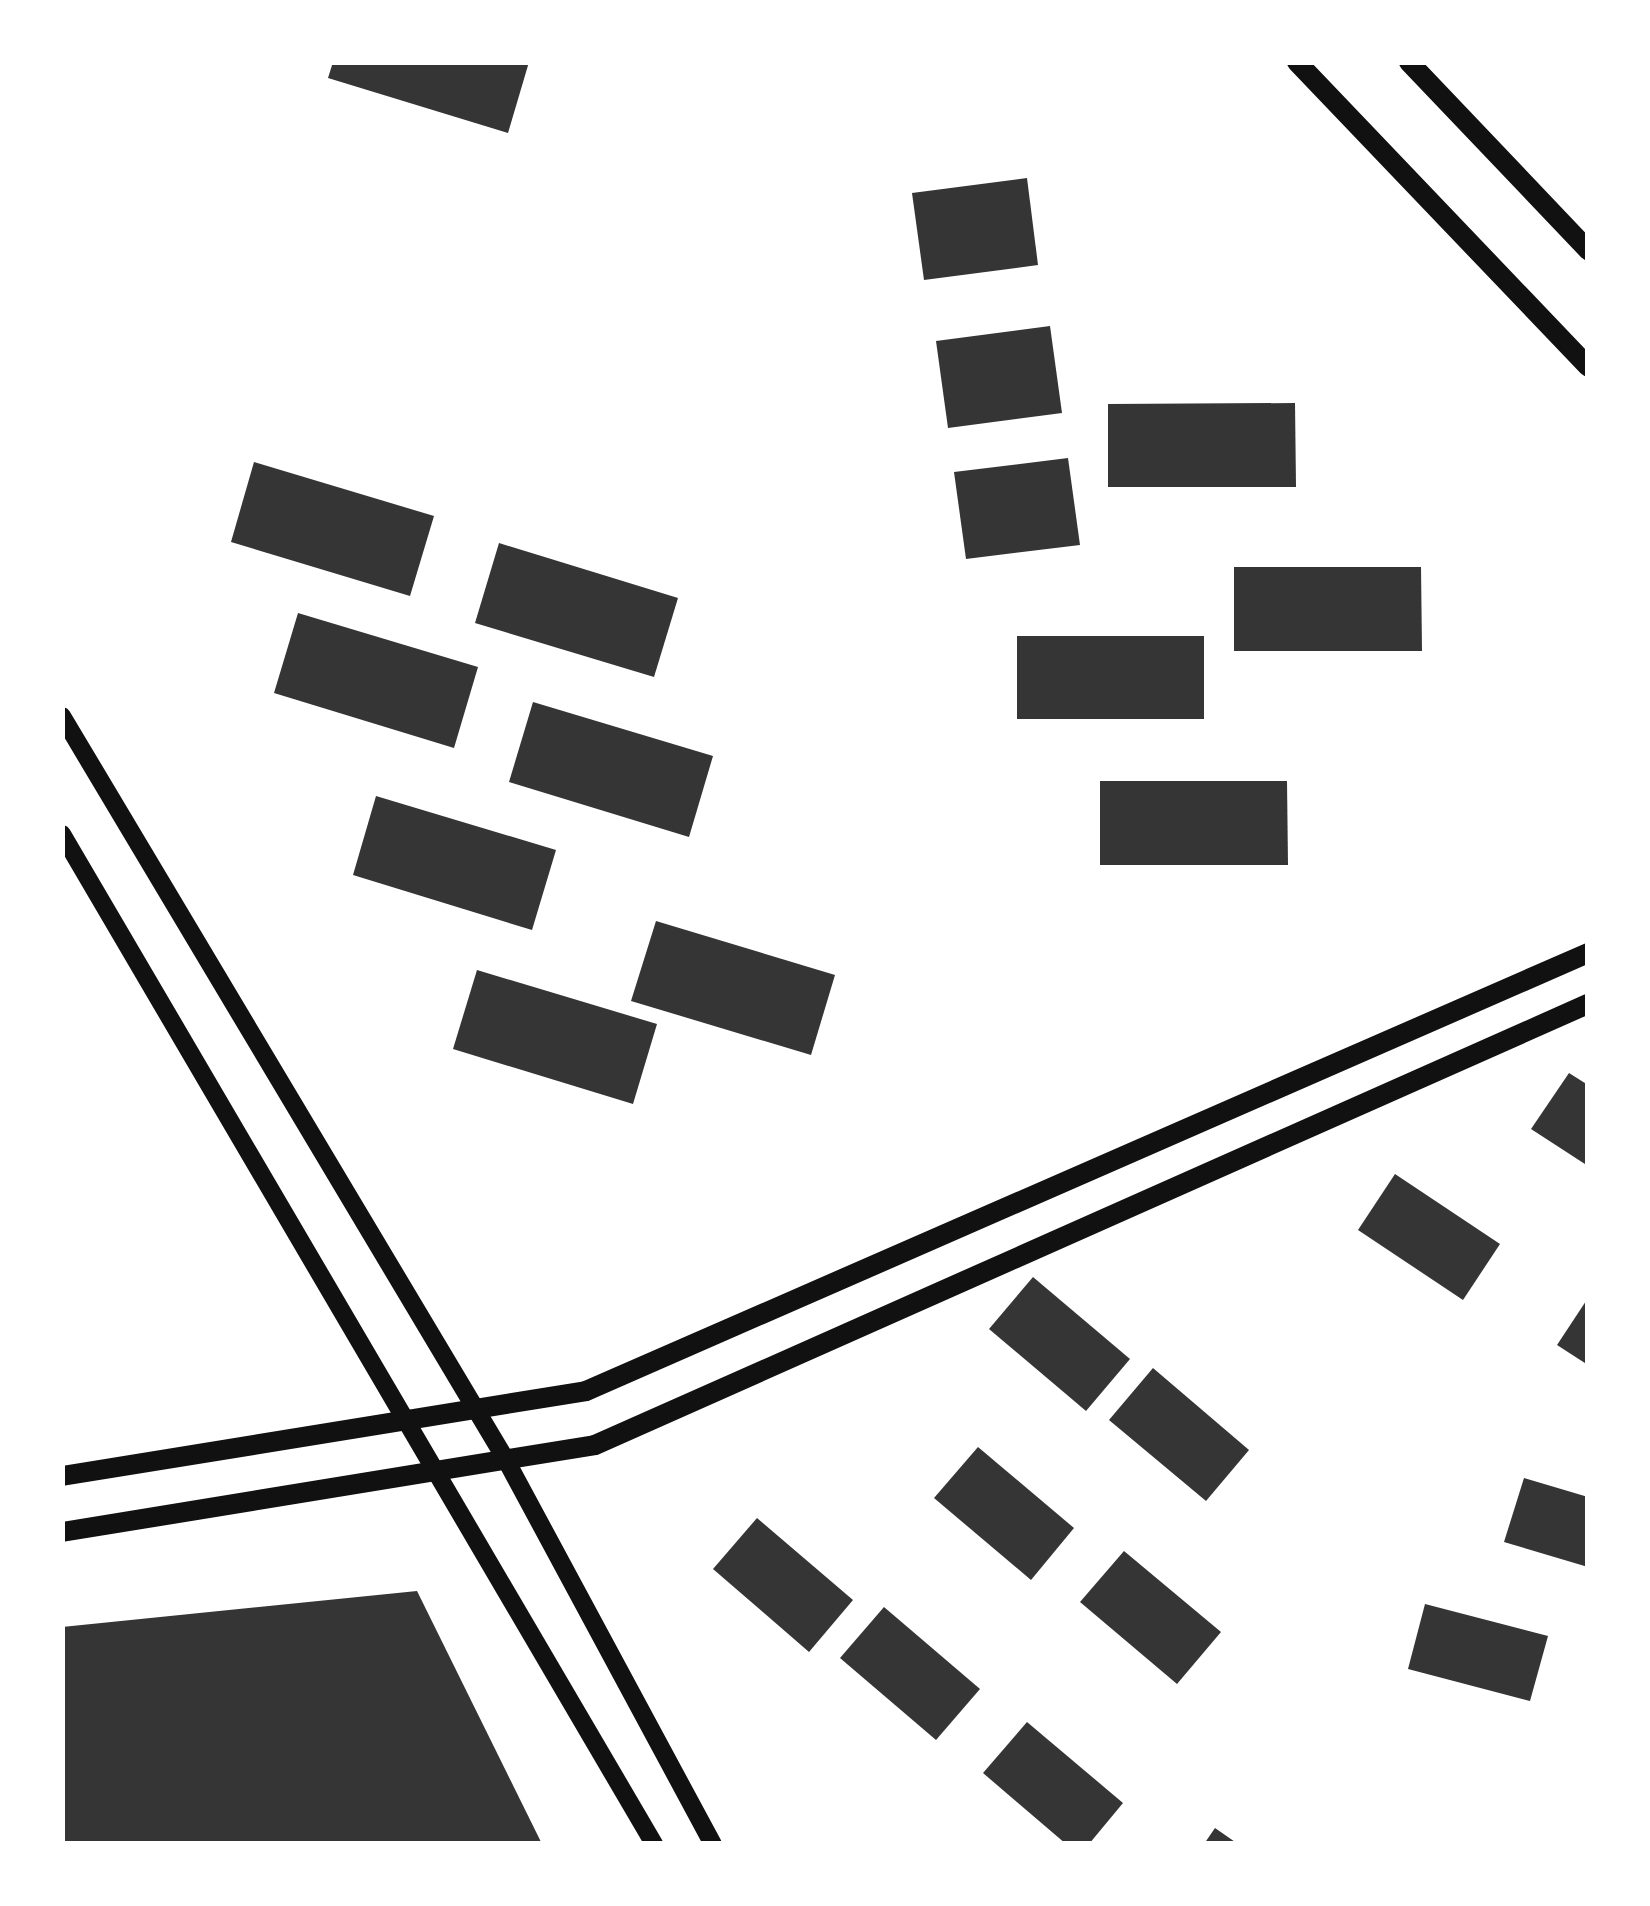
<!DOCTYPE html>
<style>
body{margin:0}
#map{position:relative;width:1650px;height:1906px;overflow:hidden;background:#fff;font-family:"PT Sans Narrow",sans-serif}
div>[style]{position:absolute}
[style*='--x']{left:calc(var(--x)*1px);top:calc(var(--y)*1px);width:calc(var(--w)*1px);rotate:calc(var(--a)*1deg)}
.building>*{inset:0;background:#353535}
.tertiary>*{height:18px;margin:-9px;padding:0 9px;transform-origin:9px;border-radius:9px;background:#111}
.secondary>*{height:20px;margin:-10px;padding:0 10px;transform-origin:10px;border-radius:10px;background:#111}
span{translate:-50% -50%;white-space:nowrap;text-align:center;line-height:1.15;-webkit-text-stroke:10px #fff;paint-order:stroke}
.frame{position:absolute;inset:0;border:65px solid #fff;pointer-events:none}
</style>
<div id="map">
<div class="building">
<div style="clip-path:polygon(333px 62px,529px 62px,508px 133px,328px 78px)"></div>
<div style="clip-path:polygon(1027px 178px,1038px 265px,924px 280px,912px 193px)"></div>
<div style="clip-path:polygon(1050px 326px,1062px 413px,948px 428px,936px 341px)"></div>
<div style="clip-path:polygon(1295px 403px,1296px 487px,1108px 487px,1108px 404px)"></div>
<div style="clip-path:polygon(1068px 458px,1080px 545px,966px 559px,954px 472px)"></div>
<div style="clip-path:polygon(254px 462px,434px 516px,410px 596px,231px 542px)"></div>
<div style="clip-path:polygon(499px 543px,678px 598px,654px 677px,475px 623px)"></div>
<div style="clip-path:polygon(1234px 567px,1421px 567px,1422px 651px,1234px 651px)"></div>
<div style="clip-path:polygon(298px 613px,478px 667px,454px 748px,274px 693px)"></div>
<div style="clip-path:polygon(1017px 636px,1204px 636px,1204px 719px,1017px 719px)"></div>
<div style="clip-path:polygon(533px 702px,713px 756px,689px 837px,509px 782px)"></div>
<div style="clip-path:polygon(1100px 781px,1287px 781px,1288px 865px,1100px 865px)"></div>
<div style="clip-path:polygon(376px 796px,556px 850px,532px 930px,353px 875px)"></div>
<div style="clip-path:polygon(656px 921px,835px 975px,811px 1055px,631px 1001px)"></div>
<div style="clip-path:polygon(477px 970px,657px 1024px,633px 1104px,453px 1049px)"></div>
<div style="clip-path:polygon(1569px 1073px,1588px 1085px,1588px 1166px,1531px 1129px)"></div>
<div style="clip-path:polygon(1395px 1174px,1500px 1244px,1463px 1300px,1358px 1230px)"></div>
<div style="clip-path:polygon(1033px 1277px,1130px 1359px,1086px 1411px,989px 1329px)"></div>
<div style="clip-path:polygon(1588px 1298px,1588px 1365px,1557px 1345px)"></div>
<div style="clip-path:polygon(1153px 1368px,1249px 1450px,1206px 1501px,1109px 1420px)"></div>
<div style="clip-path:polygon(978px 1447px,1074px 1528px,1031px 1580px,934px 1498px)"></div>
<div style="clip-path:polygon(1524px 1478px,1588px 1497px,1588px 1567px,1504px 1542px)"></div>
<div style="clip-path:polygon(757px 1518px,853px 1600px,809px 1652px,713px 1569px)"></div>
<div style="clip-path:polygon(1124px 1551px,1221px 1632px,1177px 1684px,1080px 1602px)"></div>
<div style="clip-path:polygon(417px 1591px,542px 1844px,62px 1844px,62px 1627px)"></div>
<div style="clip-path:polygon(1425px 1604px,1548px 1636px,1530px 1701px,1408px 1669px)"></div>
<div style="clip-path:polygon(884px 1607px,980px 1689px,936px 1740px,840px 1658px)"></div>
<div style="clip-path:polygon(1027px 1722px,1123px 1803px,1089px 1844px,1066px 1844px,983px 1773px)"></div>
<div style="clip-path:polygon(1215px 1828px,1238px 1844px,1204px 1844px)"></div>
</div>
<div class="tertiary">
<div style="--x:62;--y:716;--w:866;--a:59.17"></div>
<div style="--x:506;--y:1460;--w:436;--a:61.7"></div>
<div style="--x:62;--y:834;--w:1171;--a:59.62"></div>
</div>
<div class="secondary">
<div style="--x:1297;--y:62;--w:421;--a:46.3"></div>
<div style="--x:1409;--y:62;--w:260;--a:46.4"></div>
<div style="--x:62;--y:1476;--w:531;--a:-9.21"></div>
<div style="--x:586;--y:1391;--w:1094;--a:-23.61"></div>
<div style="--x:62;--y:1532;--w:540;--a:-9.27"></div>
<div style="--x:595;--y:1445;--w:1087;--a:-23.95"></div>
</div>
<div class="frame"></div>
</div>
